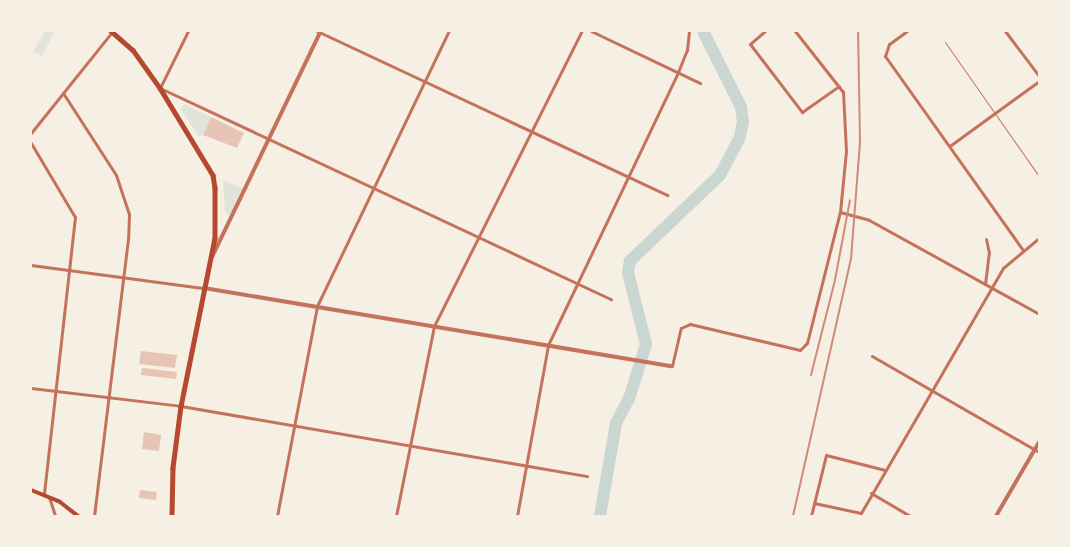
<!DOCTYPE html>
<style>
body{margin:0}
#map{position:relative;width:1070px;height:547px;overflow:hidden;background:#f6efe4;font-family:"Titillium Web",sans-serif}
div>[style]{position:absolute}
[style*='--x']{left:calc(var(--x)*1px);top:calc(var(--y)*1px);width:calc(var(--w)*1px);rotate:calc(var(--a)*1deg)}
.green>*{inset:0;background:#e2e4dc}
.river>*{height:12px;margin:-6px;padding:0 6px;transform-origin:6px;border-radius:6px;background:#c9d6d2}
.building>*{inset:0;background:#e6c5b7}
.service>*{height:1px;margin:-0.5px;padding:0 0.5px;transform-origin:0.5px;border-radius:0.5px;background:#c5725c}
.minor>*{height:3px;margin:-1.5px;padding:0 1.5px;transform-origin:1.5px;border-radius:1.5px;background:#c5725c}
.tertiary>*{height:4px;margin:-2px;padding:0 2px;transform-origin:2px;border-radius:2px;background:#c5725c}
.secondary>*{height:4px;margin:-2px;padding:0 2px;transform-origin:2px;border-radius:2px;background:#b5482f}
.primary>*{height:4.5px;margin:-2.25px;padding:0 2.25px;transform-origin:2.25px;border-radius:2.25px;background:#b5482f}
.rail>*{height:2px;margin:-1px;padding:0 1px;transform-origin:1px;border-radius:1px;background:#cf8b77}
span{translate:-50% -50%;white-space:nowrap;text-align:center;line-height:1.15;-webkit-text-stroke:4.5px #f6efe4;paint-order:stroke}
.frame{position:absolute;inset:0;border:32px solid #f6efe4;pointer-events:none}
</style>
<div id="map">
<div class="green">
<div style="clip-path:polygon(45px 31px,55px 31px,42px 56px,33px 52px)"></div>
<div style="clip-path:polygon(184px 104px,211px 117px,203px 135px,199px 137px,181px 110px)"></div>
<div style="clip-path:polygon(223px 180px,245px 189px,233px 214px,229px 215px,225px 212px)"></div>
</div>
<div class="river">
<div style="--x:600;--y:516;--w:94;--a:-80.2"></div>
<div style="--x:616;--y:423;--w:27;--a:-62"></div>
<div style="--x:629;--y:399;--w:58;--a:-72.8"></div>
<div style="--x:646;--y:344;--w:73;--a:-104.2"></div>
<div style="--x:628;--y:273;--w:12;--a:-81"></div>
<div style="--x:630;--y:261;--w:124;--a:-43.7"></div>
<div style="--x:720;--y:175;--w:40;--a:-62"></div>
<div style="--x:739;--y:140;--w:18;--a:-77"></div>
<div style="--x:743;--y:122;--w:15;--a:-98"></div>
<div style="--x:741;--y:107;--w:85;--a:-116.6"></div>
</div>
<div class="building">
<div style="clip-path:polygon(211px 117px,244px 133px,237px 148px,203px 135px)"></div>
<div style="clip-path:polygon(141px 351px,177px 355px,175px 368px,139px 364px)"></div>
<div style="clip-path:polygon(142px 368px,177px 372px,176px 379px,141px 375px)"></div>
<div style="clip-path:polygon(144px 432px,161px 435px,159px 451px,142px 449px)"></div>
<div style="clip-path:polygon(140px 490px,157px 492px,156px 500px,139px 498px)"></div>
</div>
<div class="service">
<div style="--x:945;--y:42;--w:164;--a:55"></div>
</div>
<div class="minor">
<div style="--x:188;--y:31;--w:64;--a:116.2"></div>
<div style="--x:160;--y:88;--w:498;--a:25.1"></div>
<div style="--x:317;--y:31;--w:387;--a:25.1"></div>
<div style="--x:591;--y:31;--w:121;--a:25.5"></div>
<div style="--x:765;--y:31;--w:20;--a:139"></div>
<div style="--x:750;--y:44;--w:86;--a:52.6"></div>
<div style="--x:802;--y:112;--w:45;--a:-35.1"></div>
<div style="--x:907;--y:31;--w:22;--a:144"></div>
<div style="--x:889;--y:44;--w:13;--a:108"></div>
<div style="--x:885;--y:56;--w:238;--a:54.6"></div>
<div style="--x:1005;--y:31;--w:56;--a:52.9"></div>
<div style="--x:63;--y:93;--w:98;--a:57.1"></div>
<div style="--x:116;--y:175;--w:41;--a:71.6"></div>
<div style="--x:129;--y:214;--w:25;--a:92"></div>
<div style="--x:128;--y:239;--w:279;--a:97"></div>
<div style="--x:31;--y:133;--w:129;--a:-51.3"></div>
<div style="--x:31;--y:143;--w:86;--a:59.3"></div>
<div style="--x:75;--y:217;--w:279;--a:96.4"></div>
<div style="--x:951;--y:145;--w:109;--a:-36"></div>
<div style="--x:840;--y:212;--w:30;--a:15"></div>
<div style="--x:869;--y:220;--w:194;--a:28.9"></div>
<div style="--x:31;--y:265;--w:175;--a:7.6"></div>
<div style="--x:985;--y:284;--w:31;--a:-83"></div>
<div style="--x:989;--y:253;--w:14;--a:-102"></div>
<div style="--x:872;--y:356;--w:193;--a:29.9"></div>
<div style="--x:672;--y:366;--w:39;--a:-77"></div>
<div style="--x:681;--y:328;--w:10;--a:-24"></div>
<div style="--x:690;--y:324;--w:113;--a:13.3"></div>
<div style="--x:800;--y:350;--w:10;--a:-45"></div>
<div style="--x:807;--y:343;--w:135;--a:-75.9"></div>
<div style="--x:840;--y:212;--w:61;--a:-84.4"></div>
<div style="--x:846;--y:151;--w:59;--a:-92.9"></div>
<div style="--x:843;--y:92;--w:78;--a:-128.2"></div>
<div style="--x:31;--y:388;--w:151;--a:6.8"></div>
<div style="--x:181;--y:406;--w:412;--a:9.8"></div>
<div style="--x:871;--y:493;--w:45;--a:30.5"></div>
<div style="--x:49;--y:497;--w:20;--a:72"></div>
<div style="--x:814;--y:503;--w:48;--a:12"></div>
<div style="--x:861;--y:513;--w:283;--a:-59.9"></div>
<div style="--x:1003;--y:268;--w:47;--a:-39.8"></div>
<div style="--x:277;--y:516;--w:214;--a:-79.2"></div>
<div style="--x:317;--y:306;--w:305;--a:-64.4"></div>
<div style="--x:396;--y:516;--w:194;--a:-78.7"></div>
<div style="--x:434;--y:326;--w:330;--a:-63.4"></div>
<div style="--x:517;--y:516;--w:174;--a:-79.7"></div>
<div style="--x:548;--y:345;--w:302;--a:-64.5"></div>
<div style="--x:678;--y:72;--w:24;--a:-68"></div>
<div style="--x:687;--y:50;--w:19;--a:-84"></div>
<div style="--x:811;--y:516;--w:63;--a:-76.2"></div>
<div style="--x:826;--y:455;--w:61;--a:14.3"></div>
</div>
<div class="tertiary">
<div style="--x:212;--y:257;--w:251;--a:-64.3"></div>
<div style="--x:204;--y:288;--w:474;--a:9.5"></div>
<div style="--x:996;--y:516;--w:86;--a:-59.8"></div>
</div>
<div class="secondary">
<div style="--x:31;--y:490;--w:31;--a:22"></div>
<div style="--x:60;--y:502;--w:23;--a:38"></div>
</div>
<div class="primary">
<div style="--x:111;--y:31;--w:29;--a:41"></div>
<div style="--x:133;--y:50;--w:47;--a:54.6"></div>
<div style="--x:160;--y:88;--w:102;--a:58.7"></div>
<div style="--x:213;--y:175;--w:13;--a:81"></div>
<div style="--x:215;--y:188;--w:50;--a:90"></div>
<div style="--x:215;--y:238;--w:171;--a:101.4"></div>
<div style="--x:181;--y:406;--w:63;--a:97.4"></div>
<div style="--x:173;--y:468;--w:48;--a:91.2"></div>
</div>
<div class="rail">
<div style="--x:811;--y:375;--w:98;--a:-75.8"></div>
<div style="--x:835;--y:280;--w:81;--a:-79.4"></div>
<div style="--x:793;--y:516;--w:263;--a:-77.3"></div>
<div style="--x:851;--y:259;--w:117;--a:-85.6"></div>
<div style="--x:860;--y:142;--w:111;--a:-91"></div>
</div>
<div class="frame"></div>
</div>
